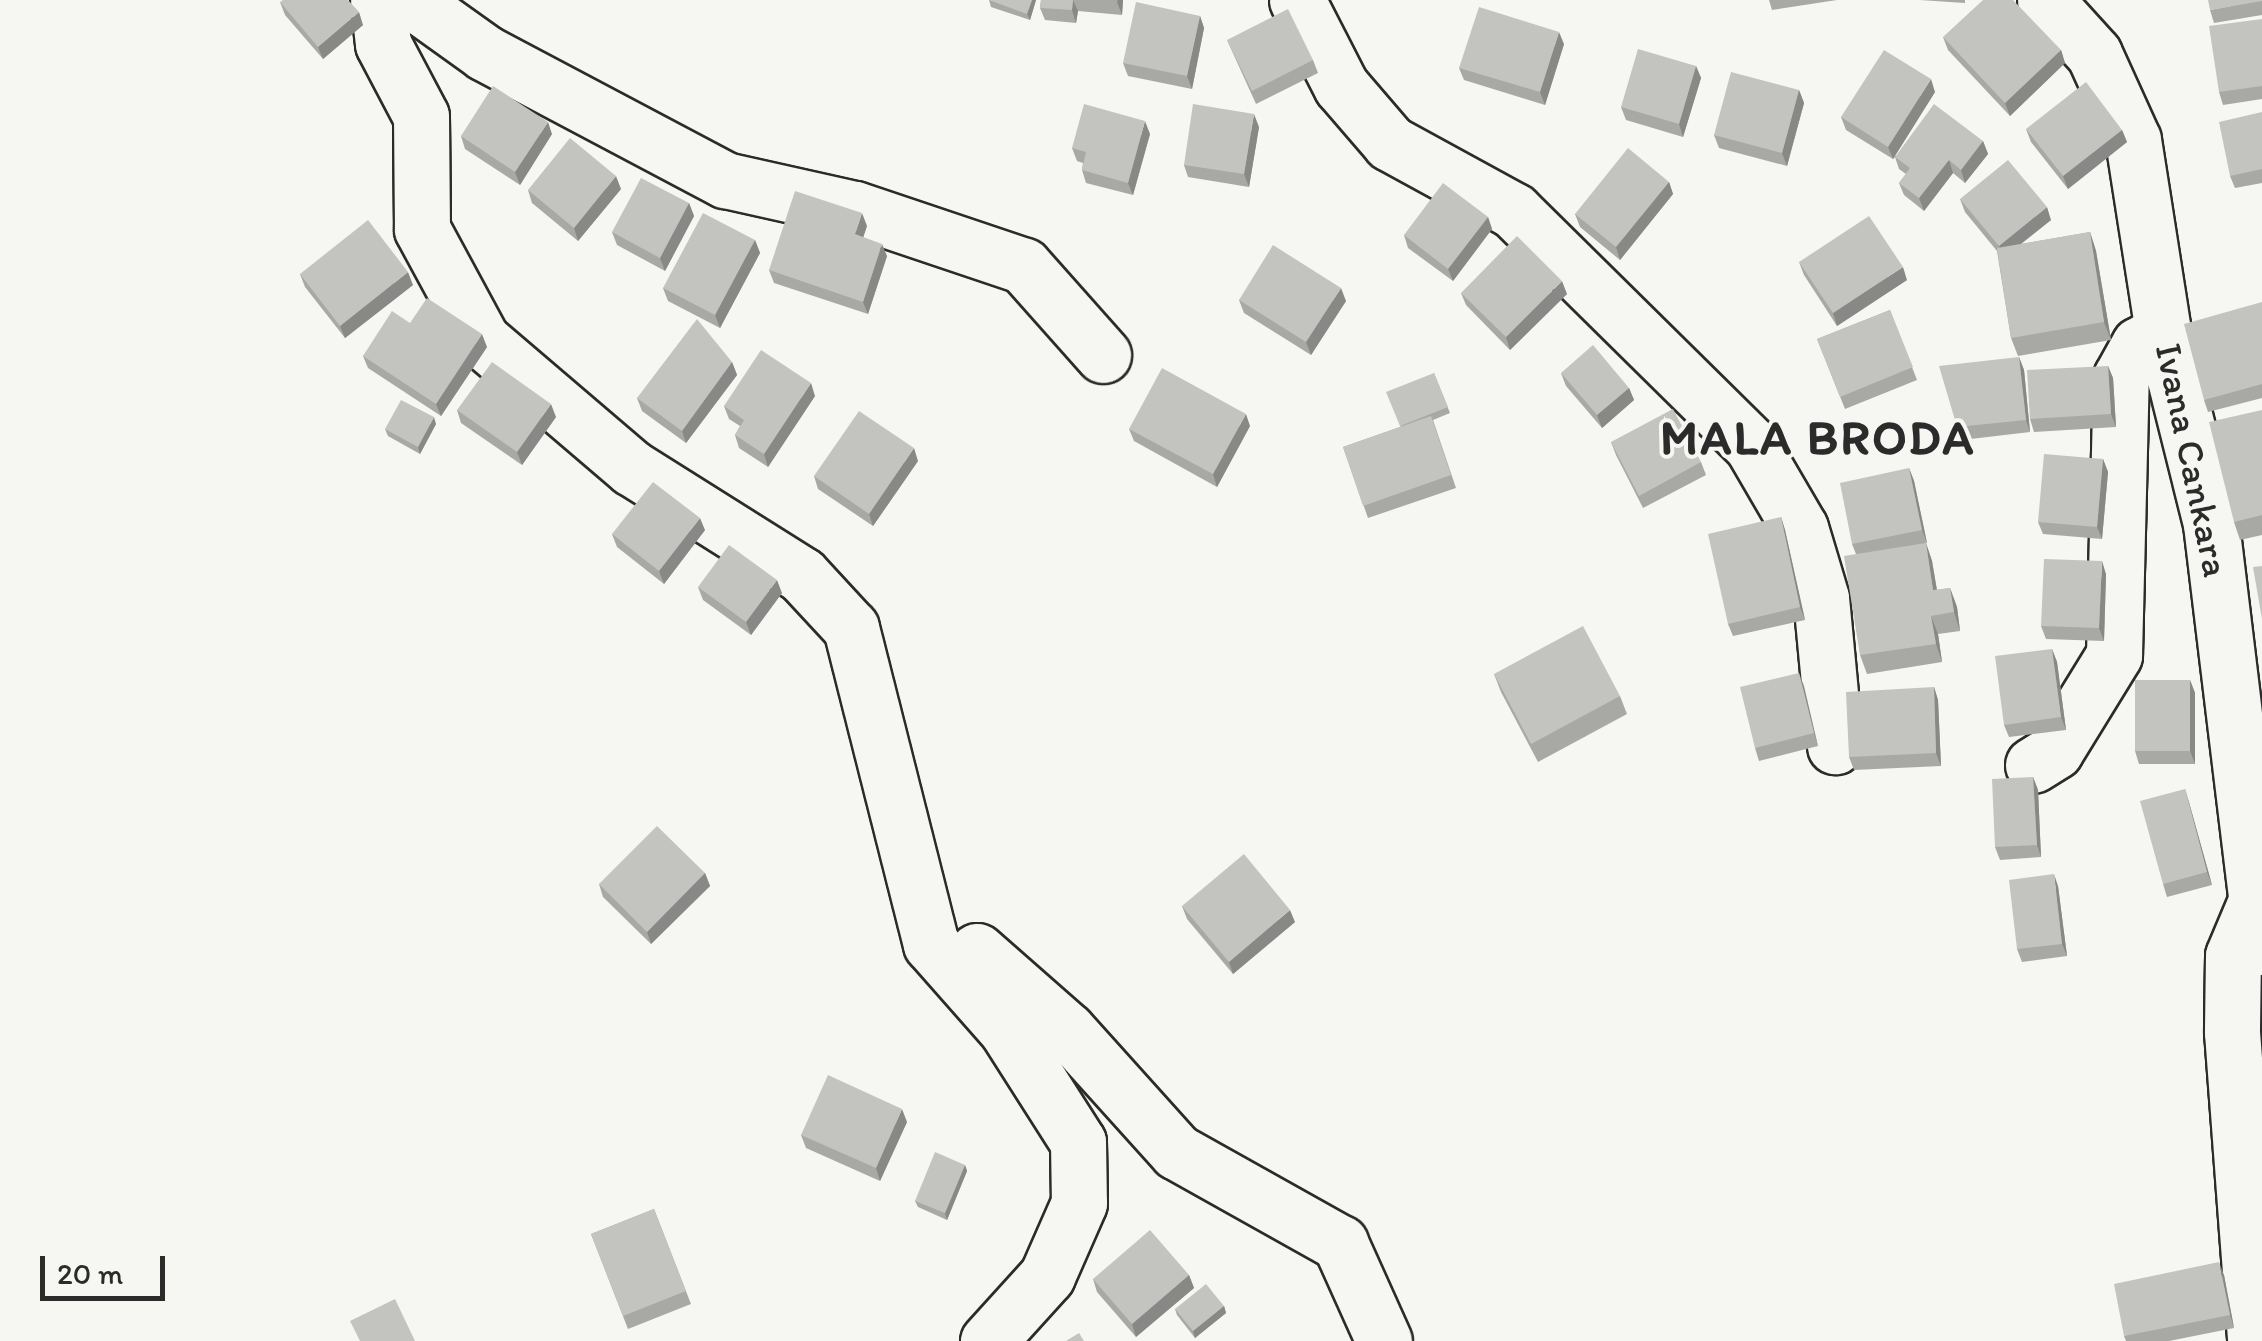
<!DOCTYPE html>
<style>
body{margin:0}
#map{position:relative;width:2262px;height:1341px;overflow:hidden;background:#f6f6f2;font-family:Itim,sans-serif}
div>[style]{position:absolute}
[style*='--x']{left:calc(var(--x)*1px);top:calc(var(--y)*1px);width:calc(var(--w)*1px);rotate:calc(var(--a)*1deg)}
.roads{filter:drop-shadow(2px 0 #2b2b2b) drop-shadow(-2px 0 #2b2b2b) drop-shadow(0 2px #2b2b2b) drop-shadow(0 -2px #2b2b2b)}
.minor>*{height:55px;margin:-27.5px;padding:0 27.5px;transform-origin:27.5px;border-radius:27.5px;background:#f6f6f2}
.wall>*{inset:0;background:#a8a8a5}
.shaded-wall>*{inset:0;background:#888886}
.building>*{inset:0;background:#c3c3c0}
span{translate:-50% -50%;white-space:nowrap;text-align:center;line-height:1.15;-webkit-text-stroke:8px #f6f6f2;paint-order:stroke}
.street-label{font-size:38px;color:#2b2b2b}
.district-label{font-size:48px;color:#2b2b2b;font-weight:700;letter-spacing:2.5px}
.scale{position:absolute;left:40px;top:1256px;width:125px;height:45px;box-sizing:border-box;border:5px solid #2b2b2b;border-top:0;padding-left:12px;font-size:30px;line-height:35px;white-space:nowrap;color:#2b2b2b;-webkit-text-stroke:8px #f6f6f2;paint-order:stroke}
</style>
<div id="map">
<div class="roads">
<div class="minor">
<div style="--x:378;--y:0;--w:44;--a:83.5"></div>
<div style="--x:383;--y:44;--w:81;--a:62.2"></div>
<div style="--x:421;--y:116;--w:113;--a:89.5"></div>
<div style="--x:422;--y:229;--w:126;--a:61.6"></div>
<div style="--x:482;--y:340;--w:197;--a:40.5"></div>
<div style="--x:632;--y:468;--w:201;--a:32.2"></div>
<div style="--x:802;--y:575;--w:72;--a:47.2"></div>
<div style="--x:851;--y:628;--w:326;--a:75.8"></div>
<div style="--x:931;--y:944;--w:113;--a:48.6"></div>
<div style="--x:1006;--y:1029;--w:134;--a:57.5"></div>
<div style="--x:1078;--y:1142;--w:61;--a:89.1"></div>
<div style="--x:1079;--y:1203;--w:80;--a:113.7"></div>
<div style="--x:1047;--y:1276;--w:88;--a:132.2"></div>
<div style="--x:411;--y:0;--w:91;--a:35.6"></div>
<div style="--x:485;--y:53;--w:272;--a:27.9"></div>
<div style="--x:725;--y:180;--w:133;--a:12.6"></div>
<div style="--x:855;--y:209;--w:178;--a:18.6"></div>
<div style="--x:1024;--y:266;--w:119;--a:48.4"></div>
<div style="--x:1297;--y:0;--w:97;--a:62.9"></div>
<div style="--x:1341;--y:86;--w:75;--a:49.3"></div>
<div style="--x:1390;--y:143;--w:141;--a:28.7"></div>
<div style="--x:1514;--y:211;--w:334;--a:44.6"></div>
<div style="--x:1752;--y:446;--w:95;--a:59.7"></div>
<div style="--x:1800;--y:528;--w:73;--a:73.3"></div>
<div style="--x:1821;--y:598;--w:149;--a:84.6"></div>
<div style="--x:2045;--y:0;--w:73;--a:47.8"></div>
<div style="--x:2094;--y:54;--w:94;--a:65.6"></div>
<div style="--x:2133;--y:140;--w:193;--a:81.1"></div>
<div style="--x:2163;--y:331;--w:199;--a:76"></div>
<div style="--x:2211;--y:524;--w:426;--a:83.1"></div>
<div style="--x:2033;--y:765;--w:26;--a:-32"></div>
<div style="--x:2055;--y:751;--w:113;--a:-58.4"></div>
<div style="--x:2114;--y:655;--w:278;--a:-88.6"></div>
<div style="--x:2121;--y:377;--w:37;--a:-61"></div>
<div style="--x:2139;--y:345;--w:28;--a:-30"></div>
<div style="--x:2254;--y:906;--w:54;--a:112.8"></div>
<div style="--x:2233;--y:956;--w:76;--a:90.8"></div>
<div style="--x:2232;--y:1032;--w:310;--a:85.7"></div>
<div style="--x:977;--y:951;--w:120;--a:41.3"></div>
<div style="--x:1067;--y:1030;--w:164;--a:48"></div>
<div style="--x:1177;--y:1152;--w:187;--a:29.2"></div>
<div style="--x:1340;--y:1243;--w:107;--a:65.8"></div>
</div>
</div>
<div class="wall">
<div style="clip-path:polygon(989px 0,1036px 0,1030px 20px,991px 7px)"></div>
<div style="clip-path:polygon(1041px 0,1123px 0,1122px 15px,1078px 11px,1076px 23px,1045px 20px,1040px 8px)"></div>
<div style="clip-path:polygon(1769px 0,1837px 0,1772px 10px)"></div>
<div style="clip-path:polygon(1920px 0,1965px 0,1965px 3px)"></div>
<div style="clip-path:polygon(2262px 0,2262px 15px,2214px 23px,2210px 10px)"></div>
<div style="clip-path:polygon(280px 2px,363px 25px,323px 59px,285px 15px)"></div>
<div style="clip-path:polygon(1200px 16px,1204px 28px,1192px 89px,1128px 76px,1123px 63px)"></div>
<div style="clip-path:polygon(2262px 19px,2262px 99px,2223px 105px,2219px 92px)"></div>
<div style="clip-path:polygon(1943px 37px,2061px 50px,2065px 63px,2010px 116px,1948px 50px)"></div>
<div style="clip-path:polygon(1227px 40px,1313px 60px,1318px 73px,1256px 104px)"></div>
<div style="clip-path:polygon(1564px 44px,1545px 105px,1464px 80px,1459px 68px)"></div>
<div style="clip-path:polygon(1696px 66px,1701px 78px,1683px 137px,1626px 120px,1621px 107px)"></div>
<div style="clip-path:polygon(1799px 90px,1804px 103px,1787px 166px,1719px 148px,1714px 135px)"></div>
<div style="clip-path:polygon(1935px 92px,1895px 156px,1983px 141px,1988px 154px,1965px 183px,1953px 173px,1924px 211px,1904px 195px,1899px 183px,1906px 174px,1899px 169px,1895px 157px,1893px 159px,1846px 130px,1841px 117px)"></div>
<div style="clip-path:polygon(2262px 112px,2262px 183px,2235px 188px,2230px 176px)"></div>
<div style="clip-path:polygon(1259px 127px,1249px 187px,1188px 177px,1184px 165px)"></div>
<div style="clip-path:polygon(2026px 129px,2122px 130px,2127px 142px,2068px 189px,2031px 142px)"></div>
<div style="clip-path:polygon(552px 134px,520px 185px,465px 149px,461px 136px)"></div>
<div style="clip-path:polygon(1150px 134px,1133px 195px,1086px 183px,1082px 170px,1083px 163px,1077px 161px,1072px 148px)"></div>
<div style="clip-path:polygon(1669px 182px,1673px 194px,1620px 260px,1580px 227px,1575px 214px)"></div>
<div style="clip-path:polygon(621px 189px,578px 241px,532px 203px,528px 190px)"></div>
<div style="clip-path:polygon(1960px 199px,2051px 220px,2021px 244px,2090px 232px,2096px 251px,2111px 340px,2018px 356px,2011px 338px,1997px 251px,1965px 212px)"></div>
<div style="clip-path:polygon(689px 203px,694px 216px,665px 271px,617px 245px,612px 232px)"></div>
<div style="clip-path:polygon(1488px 217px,1492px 229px,1453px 281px,1408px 248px,1404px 235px)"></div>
<div style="clip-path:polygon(867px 226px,863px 237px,887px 256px,868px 314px,774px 283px,769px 270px)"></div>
<div style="clip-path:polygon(755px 240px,760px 253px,720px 328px,668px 301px,663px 288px)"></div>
<div style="clip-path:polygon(1799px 262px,1907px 280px,1837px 326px,1804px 275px)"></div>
<div style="clip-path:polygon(300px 274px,413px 285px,345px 338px,305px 287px)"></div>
<div style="clip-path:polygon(1461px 293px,1567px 294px,1510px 350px,1466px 305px)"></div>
<div style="clip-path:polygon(1239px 300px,1346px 301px,1311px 355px,1244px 313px)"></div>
<div style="clip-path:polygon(2262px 302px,2262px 398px,2208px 412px,2204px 400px)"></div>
<div style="clip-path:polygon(1890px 310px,1917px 380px,1845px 409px,1817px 339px)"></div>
<div style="clip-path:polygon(410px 323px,487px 347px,441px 416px,368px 368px,363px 356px)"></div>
<div style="clip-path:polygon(2019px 357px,2024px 370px,2030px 432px,1962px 440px,1957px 427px)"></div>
<div style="clip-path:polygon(732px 362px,737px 375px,686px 443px,642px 411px,637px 398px)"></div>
<div style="clip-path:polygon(2108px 366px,2113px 378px,2116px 427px,2034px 432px,2030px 419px)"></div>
<div style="clip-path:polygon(1434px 373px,1450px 413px,1433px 420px,1456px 488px,1368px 518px,1343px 447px,1400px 427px)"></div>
<div style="clip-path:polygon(1561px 373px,1629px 388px,1634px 400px,1602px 428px,1566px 386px)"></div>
<div style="clip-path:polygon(815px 396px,768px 467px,739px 448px,735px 435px,740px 426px,729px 419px,724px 406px)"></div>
<div style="clip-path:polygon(457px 410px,556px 417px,522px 465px,461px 423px)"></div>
<div style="clip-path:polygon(2262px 410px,2262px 535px,2240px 540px,2234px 522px)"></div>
<div style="clip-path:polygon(436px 424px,420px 454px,388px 436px,385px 429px)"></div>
<div style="clip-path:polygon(1250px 426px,1217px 487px,1134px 441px,1129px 429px)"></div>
<div style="clip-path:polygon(1611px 442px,1701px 462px,1706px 475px,1643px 508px,1616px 455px)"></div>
<div style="clip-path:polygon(2103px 459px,2108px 472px,2102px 539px,2043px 534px,2038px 522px)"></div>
<div style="clip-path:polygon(918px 461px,873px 526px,818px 489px,814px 476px)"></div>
<div style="clip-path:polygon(1909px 468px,1914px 481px,1927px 543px,1920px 544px,1926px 543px,1932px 561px,1937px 590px,1950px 588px,1957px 607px,1960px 631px,1938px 634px,1942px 662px,1867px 674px,1860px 655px,1856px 554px,1852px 544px)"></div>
<div style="clip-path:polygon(1781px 517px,1785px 530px,1805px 620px,1733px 636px,1728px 624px)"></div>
<div style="clip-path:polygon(705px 530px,664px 584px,617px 547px,612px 534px)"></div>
<div style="clip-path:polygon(2106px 574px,2104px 641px,2046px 639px,2041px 626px)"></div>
<div style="clip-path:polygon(698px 587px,782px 593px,751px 635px,703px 600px)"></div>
<div style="clip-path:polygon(2052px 649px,2057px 662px,2066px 730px,2009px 737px,2004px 725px)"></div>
<div style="clip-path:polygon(1799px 673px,1818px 746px,1759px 761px,1755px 748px)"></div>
<div style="clip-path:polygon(1494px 674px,1620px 696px,1627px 714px,1538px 762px,1501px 692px)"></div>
<div style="clip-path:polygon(2190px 680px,2195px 693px,2195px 764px,2139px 764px,2135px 751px)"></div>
<div style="clip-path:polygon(1934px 687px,1938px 700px,1941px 766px,1854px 770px,1849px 757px)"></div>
<div style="clip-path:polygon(2033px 777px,2038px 790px,2041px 857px,2000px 860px,1995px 847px)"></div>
<div style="clip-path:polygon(2185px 789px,2212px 885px,2167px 897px,2163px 884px)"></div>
<div style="clip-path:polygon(705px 873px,710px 886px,651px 944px,603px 897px,599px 884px)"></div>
<div style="clip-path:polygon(2058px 886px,2067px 956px,2022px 962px,2017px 949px)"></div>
<div style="clip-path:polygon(1182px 906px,1295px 922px,1233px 974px,1187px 919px)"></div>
<div style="clip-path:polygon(907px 1122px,880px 1181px,806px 1148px,801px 1135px)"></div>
<div style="clip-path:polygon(965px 1165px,967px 1171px,947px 1220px,918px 1207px,915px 1201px)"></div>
<div style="clip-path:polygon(654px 1209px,691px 1304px,628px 1329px,591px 1234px)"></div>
<div style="clip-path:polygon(1189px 1275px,1194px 1288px,1136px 1337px,1097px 1292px,1093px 1279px)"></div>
<div style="clip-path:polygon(2224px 1275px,2234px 1328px,2169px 1341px,2126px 1341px,2124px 1336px)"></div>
<div style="clip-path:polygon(1224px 1306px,1226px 1313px,1195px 1338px,1177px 1315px,1175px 1309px)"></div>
</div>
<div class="shaded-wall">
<div style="clip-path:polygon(1032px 0,1036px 0,1030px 20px,1027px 14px)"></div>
<div style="clip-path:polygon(1073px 0,1078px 11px,1076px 23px,1072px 10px)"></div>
<div style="clip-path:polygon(1118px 0,1123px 0,1122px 15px,1117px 2px)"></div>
<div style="clip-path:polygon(359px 12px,363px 25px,323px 59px,318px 47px)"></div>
<div style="clip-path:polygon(1200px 16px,1204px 28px,1192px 89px,1187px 76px)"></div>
<div style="clip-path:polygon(1559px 32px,1564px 44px,1545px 105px,1540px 92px)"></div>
<div style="clip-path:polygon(2061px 50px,2065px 63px,2010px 116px,2005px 103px)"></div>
<div style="clip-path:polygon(1696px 66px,1701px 78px,1683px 137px,1679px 124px)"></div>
<div style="clip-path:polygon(1931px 79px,1935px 92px,1893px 159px,1888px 147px)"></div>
<div style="clip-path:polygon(1799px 90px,1804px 103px,1787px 166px,1782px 153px)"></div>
<div style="clip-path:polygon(1254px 114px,1259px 127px,1249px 187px,1244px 174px)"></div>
<div style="clip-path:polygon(1145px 121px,1150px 134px,1133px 195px,1128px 183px)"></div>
<div style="clip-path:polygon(548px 122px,552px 134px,520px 185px,515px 172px)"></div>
<div style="clip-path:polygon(2122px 130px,2127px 142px,2068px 189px,2063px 176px)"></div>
<div style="clip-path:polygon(1983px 141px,1988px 154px,1965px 183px,1961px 170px)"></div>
<div style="clip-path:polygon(1949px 160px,1953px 173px,1924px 211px,1919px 198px)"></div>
<div style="clip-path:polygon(616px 176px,621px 189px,578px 241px,574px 228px)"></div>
<div style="clip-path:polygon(1669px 182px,1673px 194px,1620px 260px,1616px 247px)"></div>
<div style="clip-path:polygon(689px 203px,694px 216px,665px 271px,660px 258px)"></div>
<div style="clip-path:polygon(2047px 207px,2051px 220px,2003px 258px,1999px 246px)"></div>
<div style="clip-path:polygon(862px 213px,867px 226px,860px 247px,855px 234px)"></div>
<div style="clip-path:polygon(1488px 217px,1492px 229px,1453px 281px,1448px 269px)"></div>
<div style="clip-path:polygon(2090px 232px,2096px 251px,2111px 340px,2104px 322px)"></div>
<div style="clip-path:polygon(755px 240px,760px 253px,720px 328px,715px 315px)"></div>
<div style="clip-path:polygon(882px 244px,887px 256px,868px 314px,863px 302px)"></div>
<div style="clip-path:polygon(1903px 267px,1907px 280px,1837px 326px,1833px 313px)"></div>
<div style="clip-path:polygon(408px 272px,413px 285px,345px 338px,340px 326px)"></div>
<div style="clip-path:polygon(1562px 281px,1567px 294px,1510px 350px,1506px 337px)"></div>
<div style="clip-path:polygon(1341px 288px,1346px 301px,1311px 355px,1306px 342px)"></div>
<div style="clip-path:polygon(482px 334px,487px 347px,441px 416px,436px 404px)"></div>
<div style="clip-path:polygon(2019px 357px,2024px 370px,2030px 432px,2026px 420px)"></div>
<div style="clip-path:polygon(732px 362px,737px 375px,686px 443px,682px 431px)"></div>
<div style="clip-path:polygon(2108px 366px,2113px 378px,2116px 427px,2111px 414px)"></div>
<div style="clip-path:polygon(811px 383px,815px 396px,768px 467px,764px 454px)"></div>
<div style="clip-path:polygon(1629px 388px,1634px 400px,1602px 428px,1597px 415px)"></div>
<div style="clip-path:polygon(551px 404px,556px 417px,522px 465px,517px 452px)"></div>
<div style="clip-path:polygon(1246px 414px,1250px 426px,1217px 487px,1213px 474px)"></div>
<div style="clip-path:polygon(434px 417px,436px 424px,420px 454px,418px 447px)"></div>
<div style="clip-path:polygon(914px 448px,918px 461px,873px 526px,869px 514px)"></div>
<div style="clip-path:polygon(2103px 459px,2108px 472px,2102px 539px,2097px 527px)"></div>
<div style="clip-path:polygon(1909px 468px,1914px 481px,1927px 543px,1922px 530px)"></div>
<div style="clip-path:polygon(1781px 517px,1785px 530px,1805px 620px,1800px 607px)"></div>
<div style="clip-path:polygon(700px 518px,705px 530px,664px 584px,659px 571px)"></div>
<div style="clip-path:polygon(1926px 543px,1932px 561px,1940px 609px,1933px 590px)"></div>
<div style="clip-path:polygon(2102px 561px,2106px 574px,2104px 641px,2099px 628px)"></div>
<div style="clip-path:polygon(777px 580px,782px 593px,751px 635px,746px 622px)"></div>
<div style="clip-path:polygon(1950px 588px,1957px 607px,1960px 631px,1954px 612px)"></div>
<div style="clip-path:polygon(1931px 616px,1938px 634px,1942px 662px,1936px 644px)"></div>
<div style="clip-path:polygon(2052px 649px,2057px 662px,2066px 730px,2061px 717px)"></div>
<div style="clip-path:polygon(1799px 673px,1804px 686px,1818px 746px,1814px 733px)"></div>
<div style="clip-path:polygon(2190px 680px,2195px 693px,2195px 764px,2190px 751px)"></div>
<div style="clip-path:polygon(1934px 687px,1938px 700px,1941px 766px,1936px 753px)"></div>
<div style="clip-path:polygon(2033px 777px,2038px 790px,2041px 857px,2037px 845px)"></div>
<div style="clip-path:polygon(2185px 789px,2189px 802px,2212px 885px,2207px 872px)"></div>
<div style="clip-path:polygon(705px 873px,710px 886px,651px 944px,647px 932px)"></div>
<div style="clip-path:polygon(2054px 874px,2058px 886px,2067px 956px,2062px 944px)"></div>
<div style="clip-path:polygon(1290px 910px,1295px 922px,1233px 974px,1229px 962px)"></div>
<div style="clip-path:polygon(902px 1109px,907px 1122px,880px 1181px,876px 1168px)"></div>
<div style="clip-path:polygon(965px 1165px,967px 1171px,947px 1220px,945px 1213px)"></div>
<div style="clip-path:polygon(2219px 1262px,2224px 1275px,2234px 1328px,2230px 1315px)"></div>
<div style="clip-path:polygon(1189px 1275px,1194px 1288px,1136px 1337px,1132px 1324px)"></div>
<div style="clip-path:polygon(1224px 1306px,1226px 1313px,1195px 1338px,1193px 1331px)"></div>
</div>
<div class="building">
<div style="clip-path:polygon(283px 0,348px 0,359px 12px,318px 47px,280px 2px)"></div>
<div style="clip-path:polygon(989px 0,1032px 0,1027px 14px)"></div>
<div style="clip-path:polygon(1041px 0,1073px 0,1072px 10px,1040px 8px)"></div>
<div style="clip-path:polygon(1983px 0,2013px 0,2061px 50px,2005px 103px,1943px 37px)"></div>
<div style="clip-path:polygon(2208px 0,2262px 0,2262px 1px,2210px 10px)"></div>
<div style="clip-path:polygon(1136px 2px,1200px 16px,1187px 76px,1123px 63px)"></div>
<div style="clip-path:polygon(1479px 7px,1559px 32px,1540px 92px,1459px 68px)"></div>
<div style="clip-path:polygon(1288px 9px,1313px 60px,1252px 91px,1227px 40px)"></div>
<div style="clip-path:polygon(2262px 19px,2262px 86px,2219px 92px,2209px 26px)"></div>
<div style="clip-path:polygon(1638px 49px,1696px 66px,1679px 124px,1621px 107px)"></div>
<div style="clip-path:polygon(1884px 50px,1931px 79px,1888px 147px,1841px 117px)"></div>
<div style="clip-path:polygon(1731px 72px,1799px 90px,1782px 153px,1714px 135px)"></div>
<div style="clip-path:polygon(2086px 82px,2122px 130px,2063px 176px,2026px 129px)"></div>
<div style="clip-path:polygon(493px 86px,548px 122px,515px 172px,461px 136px)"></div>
<div style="clip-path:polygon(1084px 104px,1145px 121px,1128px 183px,1082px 170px,1086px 152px,1072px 148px)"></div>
<div style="clip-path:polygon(1193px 104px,1254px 114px,1244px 174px,1184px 165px)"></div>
<div style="clip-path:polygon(1934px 104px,1983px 141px,1961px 170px,1949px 160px,1919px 198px,1899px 183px,1910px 168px,1895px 157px)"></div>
<div style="clip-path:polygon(2262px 112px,2262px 169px,2230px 176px,2219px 122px)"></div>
<div style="clip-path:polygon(570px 138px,616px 176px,574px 228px,528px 190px)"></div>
<div style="clip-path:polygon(1628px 148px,1669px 182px,1616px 247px,1575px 214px)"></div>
<div style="clip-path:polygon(2008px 160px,2047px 207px,1999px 246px,1960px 199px)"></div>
<div style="clip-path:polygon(641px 178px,689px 203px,660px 258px,612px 232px)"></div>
<div style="clip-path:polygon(1443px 183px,1488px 217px,1448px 269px,1404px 235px)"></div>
<div style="clip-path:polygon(795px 191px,862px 213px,855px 234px,882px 244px,863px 302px,769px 270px)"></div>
<div style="clip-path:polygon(703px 213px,755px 240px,715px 315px,663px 288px)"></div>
<div style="clip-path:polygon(1869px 216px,1903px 267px,1833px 313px,1799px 262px)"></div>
<div style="clip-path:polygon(368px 220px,408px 272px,340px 326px,300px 274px)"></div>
<div style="clip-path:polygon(2090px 232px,2104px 322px,2011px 338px,1997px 248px)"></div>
<div style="clip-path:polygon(1517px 236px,1562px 281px,1506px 337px,1461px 293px)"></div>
<div style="clip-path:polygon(1273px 245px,1341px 288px,1306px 342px,1239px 300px)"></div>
<div style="clip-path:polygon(427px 298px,482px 334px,436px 404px,363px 356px,392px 311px,410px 323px)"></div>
<div style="clip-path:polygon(2262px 302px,2262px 384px,2204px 400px,2184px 324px)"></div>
<div style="clip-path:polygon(1890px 310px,1913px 367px,1840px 397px,1817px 339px)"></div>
<div style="clip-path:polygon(697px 319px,732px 362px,682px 431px,637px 398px)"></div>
<div style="clip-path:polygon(1593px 345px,1629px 388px,1597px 415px,1561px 373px)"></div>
<div style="clip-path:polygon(761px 350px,811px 383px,764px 454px,735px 435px,744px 420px,724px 406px)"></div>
<div style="clip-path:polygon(2019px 357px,2026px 420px,1957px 427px,1939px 366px)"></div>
<div style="clip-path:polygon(492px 362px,551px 404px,517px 452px,457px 410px)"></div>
<div style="clip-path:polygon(2108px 366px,2111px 414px,2030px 419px,2027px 370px)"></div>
<div style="clip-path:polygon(1162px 368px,1246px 414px,1213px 474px,1129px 429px)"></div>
<div style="clip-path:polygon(1434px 373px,1448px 407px,1400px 426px,1386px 392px)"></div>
<div style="clip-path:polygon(401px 400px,434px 417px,418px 447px,385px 429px)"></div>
<div style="clip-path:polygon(1673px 409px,1701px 462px,1639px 496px,1611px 442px)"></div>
<div style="clip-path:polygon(2262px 410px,2262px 515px,2234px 522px,2209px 422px)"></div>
<div style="clip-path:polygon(859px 411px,914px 448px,869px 514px,814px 476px)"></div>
<div style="clip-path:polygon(1431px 416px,1451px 475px,1363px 506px,1343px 447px)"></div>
<div style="clip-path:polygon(2044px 454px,2103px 459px,2097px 527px,2038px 522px)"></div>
<div style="clip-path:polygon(1909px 468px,1922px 530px,1852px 544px,1840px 483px)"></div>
<div style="clip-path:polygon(653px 482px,700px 518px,659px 571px,612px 534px)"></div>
<div style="clip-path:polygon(1781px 517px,1800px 607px,1728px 624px,1708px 534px)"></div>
<div style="clip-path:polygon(1926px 543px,1933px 590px,1950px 588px,1954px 612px,1931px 616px,1936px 644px,1860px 655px,1844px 556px)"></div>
<div style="clip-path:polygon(729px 545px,777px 580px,746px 622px,698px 587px)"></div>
<div style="clip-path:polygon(2044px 559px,2102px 561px,2099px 628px,2041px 626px)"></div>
<div style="clip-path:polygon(2262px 566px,2262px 619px,2253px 567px)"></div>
<div style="clip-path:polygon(1583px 626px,1620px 696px,1531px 744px,1494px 674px)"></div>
<div style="clip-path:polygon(2052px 649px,2061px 717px,2004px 725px,1995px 656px)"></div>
<div style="clip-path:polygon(1799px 673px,1814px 733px,1755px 748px,1740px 687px)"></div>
<div style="clip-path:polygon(2135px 680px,2190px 680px,2190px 751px,2135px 751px)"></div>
<div style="clip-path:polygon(1934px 687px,1936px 753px,1849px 757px,1846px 692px)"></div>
<div style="clip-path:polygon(2033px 777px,2037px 845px,1995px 847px,1992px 779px)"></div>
<div style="clip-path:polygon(2185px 789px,2207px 872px,2163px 884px,2140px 801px)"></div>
<div style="clip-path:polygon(657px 826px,705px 873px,647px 932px,599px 884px)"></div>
<div style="clip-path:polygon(1244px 854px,1290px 910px,1229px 962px,1182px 906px)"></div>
<div style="clip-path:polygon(2054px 874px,2062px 944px,2017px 949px,2009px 880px)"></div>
<div style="clip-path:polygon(828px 1075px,902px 1109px,876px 1168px,801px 1135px)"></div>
<div style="clip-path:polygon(935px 1152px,965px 1165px,945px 1213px,915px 1201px)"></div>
<div style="clip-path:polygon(654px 1209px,686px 1291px,623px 1316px,591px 1234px)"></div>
<div style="clip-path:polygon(1150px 1230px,1189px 1275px,1132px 1324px,1093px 1279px)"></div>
<div style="clip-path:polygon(2219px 1262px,2230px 1315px,2124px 1336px,2114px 1284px)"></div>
<div style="clip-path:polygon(1206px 1284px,1224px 1306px,1193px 1331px,1175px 1309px)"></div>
<div style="clip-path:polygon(395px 1299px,415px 1341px,360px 1341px,350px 1321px)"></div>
<div style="clip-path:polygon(1079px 1333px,1084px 1341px,1066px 1341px)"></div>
</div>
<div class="street-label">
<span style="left:2192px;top:460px;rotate:78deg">Ivana Cankara</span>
</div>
<div class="district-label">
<span style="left:1818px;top:438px">MALA BRODA</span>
</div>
<div class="scale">20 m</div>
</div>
